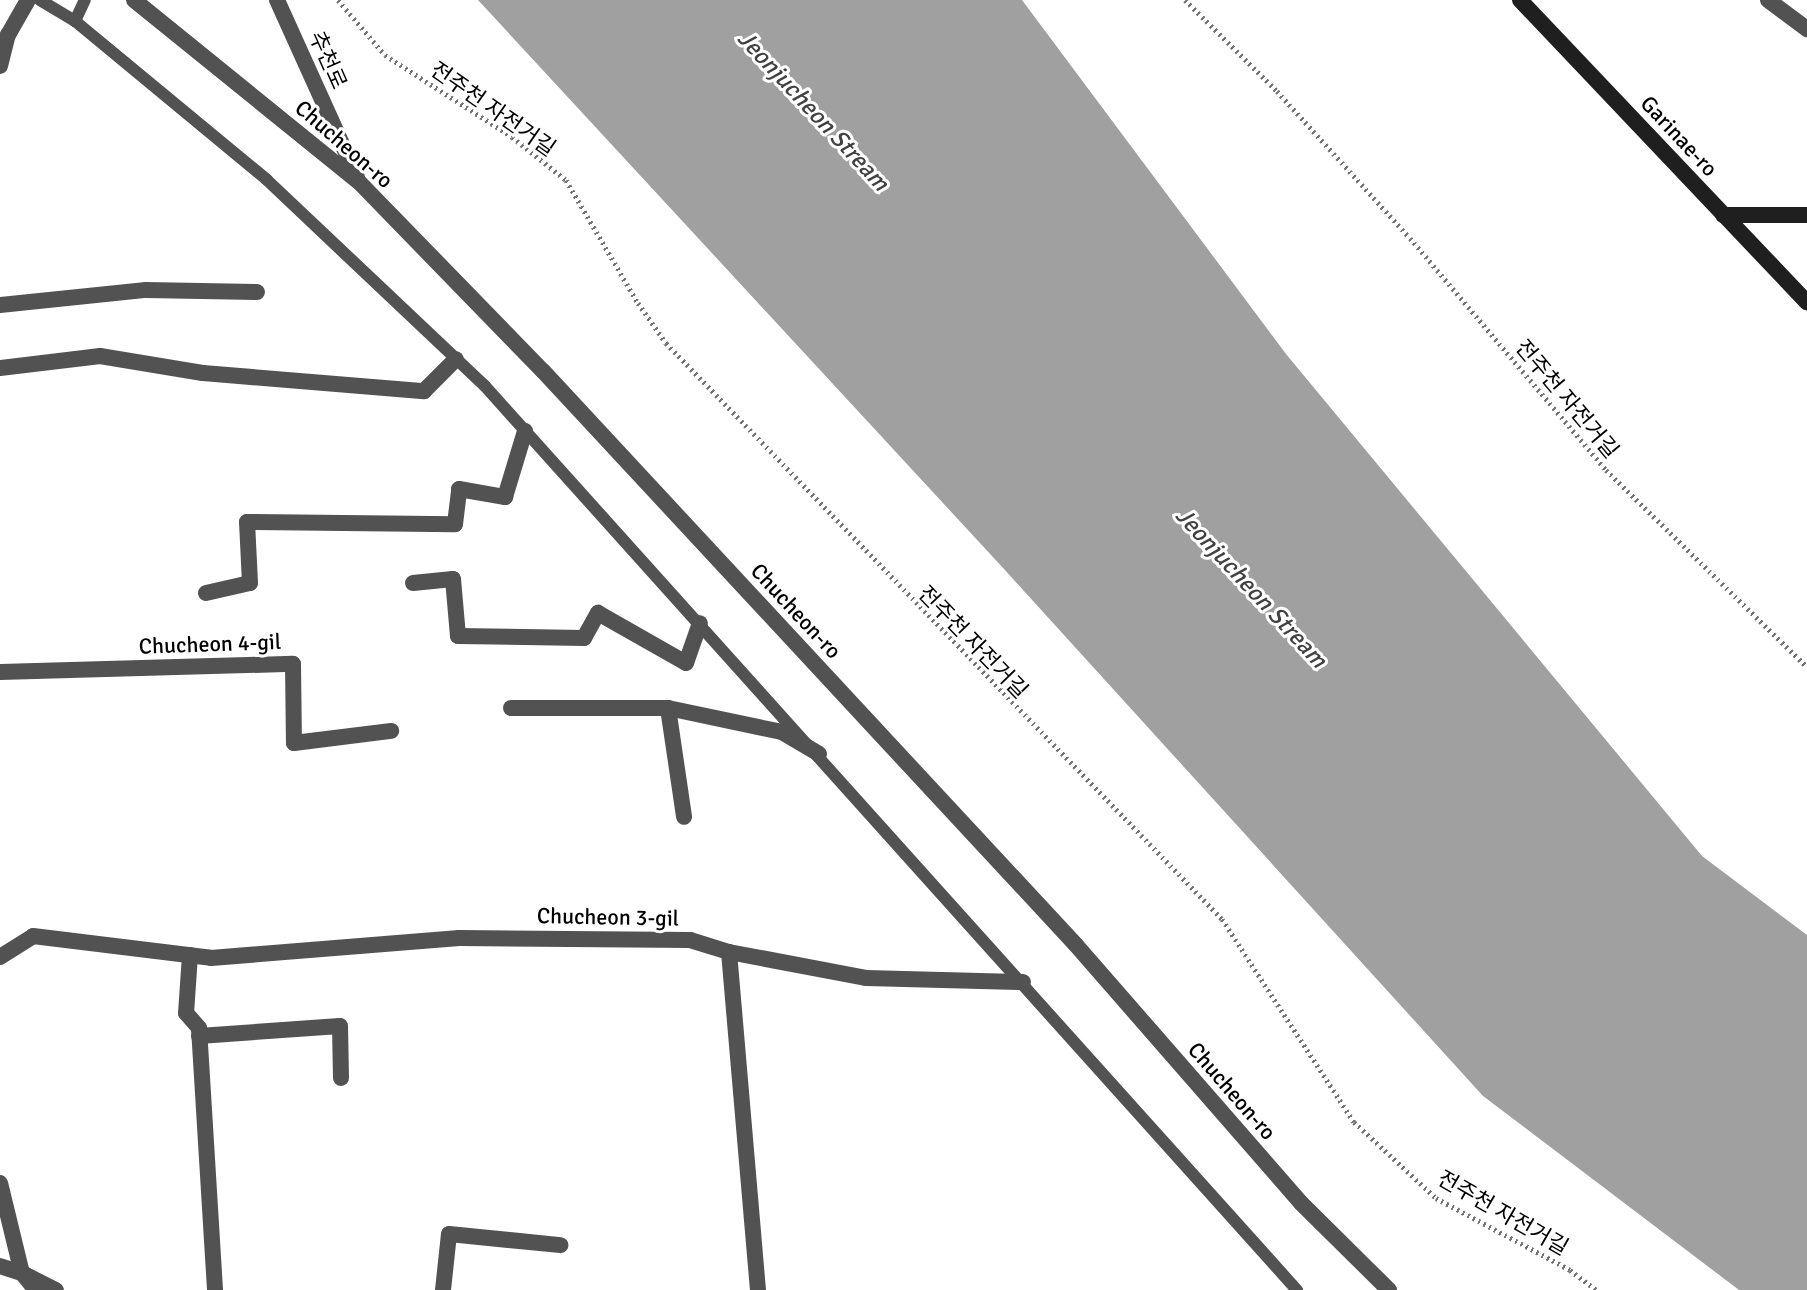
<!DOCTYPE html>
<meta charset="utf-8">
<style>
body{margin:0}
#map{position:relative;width:1807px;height:1290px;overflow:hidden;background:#fff;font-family:Signika,"Noto Sans KR",sans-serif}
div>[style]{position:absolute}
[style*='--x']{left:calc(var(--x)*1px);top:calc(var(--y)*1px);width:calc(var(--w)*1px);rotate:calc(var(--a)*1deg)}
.water>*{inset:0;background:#a0a0a0}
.path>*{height:5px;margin-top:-2.5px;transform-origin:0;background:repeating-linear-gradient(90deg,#747474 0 2px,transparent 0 6px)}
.lane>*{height:12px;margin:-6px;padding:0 6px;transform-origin:6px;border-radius:6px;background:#525252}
.street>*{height:16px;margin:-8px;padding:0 8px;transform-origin:8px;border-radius:8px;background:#525252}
.secondary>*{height:16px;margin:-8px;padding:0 8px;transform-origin:8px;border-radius:8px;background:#1f1f1f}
span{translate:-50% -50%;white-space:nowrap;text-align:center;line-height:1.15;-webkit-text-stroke:6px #fff;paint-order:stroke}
.street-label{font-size:22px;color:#000}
.water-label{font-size:24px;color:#414141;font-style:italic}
</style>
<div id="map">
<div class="water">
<div style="clip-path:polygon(478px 0,1022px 0,1286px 354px,1702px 856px,1807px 935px,1807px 1290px,1739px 1290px,1483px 1096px,1004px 569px)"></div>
</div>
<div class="path">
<div style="--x:338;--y:0;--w:72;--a:49.5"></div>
<div style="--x:385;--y:55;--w:151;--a:32.8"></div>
<div style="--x:512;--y:137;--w:69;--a:38.5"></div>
<div style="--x:566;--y:180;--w:143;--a:59.7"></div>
<div style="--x:638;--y:303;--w:49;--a:55"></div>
<div style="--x:666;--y:343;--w:801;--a:46.01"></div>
<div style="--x:1222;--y:919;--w:242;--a:57"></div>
<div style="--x:1354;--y:1122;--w:112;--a:42.8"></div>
<div style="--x:1436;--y:1198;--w:152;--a:28.2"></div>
<div style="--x:1570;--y:1270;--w:34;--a:37"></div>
<div style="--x:1185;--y:0;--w:129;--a:44.7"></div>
<div style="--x:1277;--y:91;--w:198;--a:47.9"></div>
<div style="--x:1410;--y:238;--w:304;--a:49.8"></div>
<div style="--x:1606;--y:470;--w:281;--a:44.4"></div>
</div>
<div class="lane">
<div style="--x:40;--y:0;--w:41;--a:31"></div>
<div style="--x:75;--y:21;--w:249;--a:39.6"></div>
<div style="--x:267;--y:180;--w:299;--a:43.4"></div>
<div style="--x:484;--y:385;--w:1217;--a:48.07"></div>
<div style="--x:75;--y:21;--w:23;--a:-65"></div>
</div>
<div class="street">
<div style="--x:134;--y:0;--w:289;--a:39"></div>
<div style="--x:359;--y:182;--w:264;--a:45.8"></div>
<div style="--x:543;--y:371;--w:783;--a:47.12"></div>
<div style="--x:1076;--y:945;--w:342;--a:48.9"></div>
<div style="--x:1301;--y:1203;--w:124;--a:44.7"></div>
<div style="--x:277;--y:0;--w:194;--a:65.7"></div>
<div style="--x:1768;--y:0;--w:49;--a:36.6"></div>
<div style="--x:0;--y:66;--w:32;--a:-76"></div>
<div style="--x:8;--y:35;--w:40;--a:-60.3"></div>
<div style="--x:0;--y:305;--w:147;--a:-5.9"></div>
<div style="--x:146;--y:290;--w:111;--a:1"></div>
<div style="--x:0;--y:368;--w:101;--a:-6.8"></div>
<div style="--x:100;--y:356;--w:104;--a:9.4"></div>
<div style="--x:203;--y:373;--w:222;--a:4.7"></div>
<div style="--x:424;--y:391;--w:45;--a:-45"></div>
<div style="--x:413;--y:583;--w:40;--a:-5.7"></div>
<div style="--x:453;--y:579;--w:57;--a:85"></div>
<div style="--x:458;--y:636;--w:126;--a:0.9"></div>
<div style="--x:584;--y:638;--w:29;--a:-61"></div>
<div style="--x:598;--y:613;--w:101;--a:29.6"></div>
<div style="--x:686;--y:663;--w:42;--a:-70.7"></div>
<div style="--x:206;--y:593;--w:45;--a:-12.8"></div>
<div style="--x:250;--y:583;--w:61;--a:-92.8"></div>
<div style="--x:247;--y:522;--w:208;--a:0.6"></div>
<div style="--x:455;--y:524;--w:35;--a:-83"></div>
<div style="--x:459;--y:489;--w:47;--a:9.9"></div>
<div style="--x:505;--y:497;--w:69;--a:-73.1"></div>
<div style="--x:0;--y:672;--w:293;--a:-1.6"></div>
<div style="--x:293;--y:664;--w:79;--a:89.3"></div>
<div style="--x:294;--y:743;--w:98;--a:-7.1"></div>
<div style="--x:511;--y:708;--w:157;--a:0"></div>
<div style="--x:668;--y:708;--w:116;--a:11.9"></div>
<div style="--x:782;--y:732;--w:43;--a:30.7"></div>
<div style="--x:668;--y:708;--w:110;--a:81.6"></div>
<div style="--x:729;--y:952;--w:339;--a:85.1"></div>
<div style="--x:190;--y:955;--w:58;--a:93.9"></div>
<div style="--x:186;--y:1013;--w:20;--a:49"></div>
<div style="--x:199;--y:1028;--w:262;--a:86.5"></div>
<div style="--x:0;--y:957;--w:39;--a:-32"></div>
<div style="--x:33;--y:936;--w:179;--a:7"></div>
<div style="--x:211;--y:958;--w:249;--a:-4.6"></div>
<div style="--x:459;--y:938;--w:231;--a:0.5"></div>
<div style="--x:690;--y:940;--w:41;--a:17.1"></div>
<div style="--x:729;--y:952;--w:139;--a:10.7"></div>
<div style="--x:866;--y:978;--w:157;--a:1.5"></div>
<div style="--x:199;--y:1036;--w:141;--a:-4.1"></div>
<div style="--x:340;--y:1026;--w:52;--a:88.9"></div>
<div style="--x:0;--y:1183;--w:93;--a:76.3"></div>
<div style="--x:22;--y:1273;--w:22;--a:51"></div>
<div style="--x:0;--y:1266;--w:23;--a:18"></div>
<div style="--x:22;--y:1273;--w:38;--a:27"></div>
<div style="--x:443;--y:1290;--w:56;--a:-83.9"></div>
<div style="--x:449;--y:1234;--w:112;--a:5.7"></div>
</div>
<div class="secondary">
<div style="--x:1520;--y:0;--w:417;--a:46.5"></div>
<div style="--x:1723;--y:215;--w:84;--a:0"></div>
</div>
<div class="street-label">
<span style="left:328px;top:60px;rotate:66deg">추천로</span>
<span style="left:493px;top:109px;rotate:35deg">전주천 자전거길</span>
<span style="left:1679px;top:136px;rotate:47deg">Garinae-ro</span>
<span style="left:344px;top:144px;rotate:41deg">Chucheon-ro</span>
<span style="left:1567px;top:399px;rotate:50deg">전주천 자전거길</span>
<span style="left:796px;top:611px;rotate:47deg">Chucheon-ro</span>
<span style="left:973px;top:642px;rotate:46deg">전주천 자전거길</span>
<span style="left:210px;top:644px;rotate:-2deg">Chucheon 4-gil</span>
<span style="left:608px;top:917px;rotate:1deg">Chucheon 3-gil</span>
<span style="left:1232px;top:1091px;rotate:49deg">Chucheon-ro</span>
<span style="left:1503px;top:1213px;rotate:30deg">전주천 자전거길</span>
</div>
<div class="water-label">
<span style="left:813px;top:111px;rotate:47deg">Jeonjucheon Stream</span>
<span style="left:1251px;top:588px;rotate:47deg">Jeonjucheon Stream</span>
</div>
</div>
